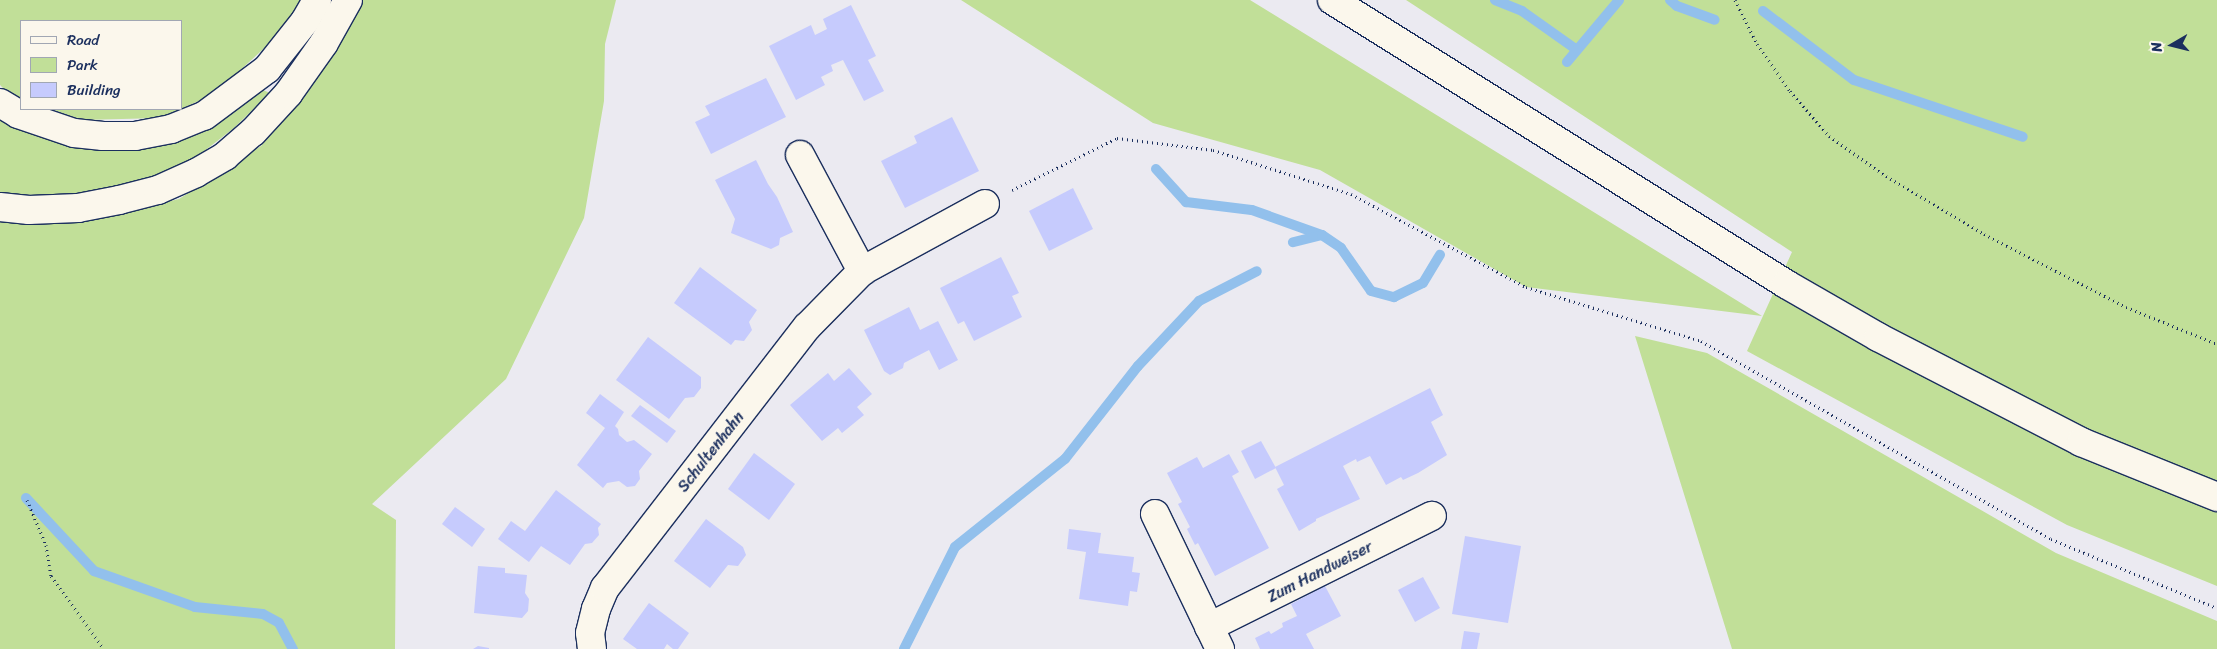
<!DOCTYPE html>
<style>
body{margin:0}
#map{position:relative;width:2217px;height:649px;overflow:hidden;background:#ebeaf1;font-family:Sriracha,sans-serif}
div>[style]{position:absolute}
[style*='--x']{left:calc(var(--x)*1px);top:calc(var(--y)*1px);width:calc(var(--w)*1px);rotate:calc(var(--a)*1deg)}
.green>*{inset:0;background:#c1df98}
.stream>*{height:10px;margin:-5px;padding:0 5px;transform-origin:5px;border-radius:5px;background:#92c0ec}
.building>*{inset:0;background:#c6cbfd}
.path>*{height:3px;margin-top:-1.5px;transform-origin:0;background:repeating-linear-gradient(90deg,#1b2f5e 0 1px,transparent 0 5px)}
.roads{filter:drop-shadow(1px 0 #1b2f5e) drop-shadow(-1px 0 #1b2f5e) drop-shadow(0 1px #1b2f5e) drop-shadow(0 -1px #1b2f5e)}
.minor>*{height:28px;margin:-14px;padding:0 14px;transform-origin:14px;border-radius:14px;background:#fbf7ec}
.primary>*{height:28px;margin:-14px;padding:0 14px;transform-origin:14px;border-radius:14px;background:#fbf7ec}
.motorway>*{height:28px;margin:-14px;padding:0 14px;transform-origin:14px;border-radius:14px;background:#fbf7ec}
span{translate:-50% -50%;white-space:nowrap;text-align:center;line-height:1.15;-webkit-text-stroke:4px #fbf7ec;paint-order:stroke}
.street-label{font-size:16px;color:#1b2f5e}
.legend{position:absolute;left:20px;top:20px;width:162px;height:90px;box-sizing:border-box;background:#fbf7ec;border:1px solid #a1a7b3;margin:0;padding:6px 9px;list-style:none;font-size:15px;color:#1b2f5e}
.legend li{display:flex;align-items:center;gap:10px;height:25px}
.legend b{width:25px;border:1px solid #a1a7b3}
.north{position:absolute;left:2147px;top:20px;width:50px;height:50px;-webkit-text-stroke:4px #fbf7ec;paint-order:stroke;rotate:262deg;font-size:14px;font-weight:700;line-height:20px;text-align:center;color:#1b2f5e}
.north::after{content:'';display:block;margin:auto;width:18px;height:22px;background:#1b2f5e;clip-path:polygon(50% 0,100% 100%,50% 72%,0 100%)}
</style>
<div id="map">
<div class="green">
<div style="clip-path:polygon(0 0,300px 0,283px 31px,214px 94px,181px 109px,181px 21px,21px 21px,21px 98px,7px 92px,0 85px)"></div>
<div style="clip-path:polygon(363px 0,616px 0,605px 44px,604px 101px,584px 218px,506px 379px,372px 504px,396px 520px,395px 649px,0 649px,0 221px,75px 223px,179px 199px,261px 146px,338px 47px)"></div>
<div style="clip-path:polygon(961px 0,1250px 0,1762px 316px,1526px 287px,1320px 170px,1153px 123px)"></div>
<div style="clip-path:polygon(1406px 0,2217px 0,2217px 586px,2067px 525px,1747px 351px,1792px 252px)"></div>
<div style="clip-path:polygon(263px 90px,270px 93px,234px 128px,203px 152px,171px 171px,134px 184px,94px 192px,38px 195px,0 194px,0 119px,36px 136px,71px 146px,108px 151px,152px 147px,188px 138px,225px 118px)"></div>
<div style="clip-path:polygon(51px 109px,181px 109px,161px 118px,82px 120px)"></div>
<div style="clip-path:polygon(1635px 336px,1707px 353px,2056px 553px,2217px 621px,2217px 649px,1732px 649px)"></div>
</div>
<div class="stream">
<div style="--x:1495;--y:0;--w:29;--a:22"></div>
<div style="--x:1522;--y:11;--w:67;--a:35.3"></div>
<div style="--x:1670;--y:0;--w:9;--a:41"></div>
<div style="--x:1677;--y:6;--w:40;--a:20.2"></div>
<div style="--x:1763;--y:11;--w:114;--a:37.2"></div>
<div style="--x:1854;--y:80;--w:178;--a:18.6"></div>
<div style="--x:1567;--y:62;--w:81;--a:-50"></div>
<div style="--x:1156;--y:169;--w:45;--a:47.7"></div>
<div style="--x:1186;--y:202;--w:66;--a:6.9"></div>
<div style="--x:1252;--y:210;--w:74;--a:19.7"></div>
<div style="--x:1322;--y:235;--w:30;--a:166"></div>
<div style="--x:1322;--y:235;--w:23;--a:34"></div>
<div style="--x:1341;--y:248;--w:52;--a:55.1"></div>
<div style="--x:1371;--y:291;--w:24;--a:15"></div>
<div style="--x:1394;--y:297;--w:32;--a:-26"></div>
<div style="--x:1423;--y:283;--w:33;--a:-59"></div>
<div style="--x:26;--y:498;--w:100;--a:47"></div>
<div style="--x:94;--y:571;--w:107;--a:19.6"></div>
<div style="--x:195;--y:607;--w:68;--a:5.9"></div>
<div style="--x:263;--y:614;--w:18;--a:29"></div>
<div style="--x:279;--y:623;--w:30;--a:62"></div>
<div style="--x:904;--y:649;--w:114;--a:-63.4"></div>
<div style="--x:955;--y:547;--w:141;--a:-38.7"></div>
<div style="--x:1065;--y:459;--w:118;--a:-51.9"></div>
<div style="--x:1138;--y:366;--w:89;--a:-46.8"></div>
<div style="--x:1199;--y:301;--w:65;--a:-27.3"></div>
</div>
<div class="building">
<div style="clip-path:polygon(851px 5px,876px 56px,868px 60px,884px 91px,864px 101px,843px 60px,831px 65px,833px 71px,821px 77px,825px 85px,796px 100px,769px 46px,811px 25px,815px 35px,827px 29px,823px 19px)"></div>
<div style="clip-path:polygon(766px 78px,786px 117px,711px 154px,695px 122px,710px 115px,705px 106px)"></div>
<div style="clip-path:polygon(952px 117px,979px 171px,905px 208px,881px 161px,917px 143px,914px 136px)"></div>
<div style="clip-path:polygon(756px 160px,768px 184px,777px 197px,793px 232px,780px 238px,779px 245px,771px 249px,731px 233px,735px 219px,715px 180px)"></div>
<div style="clip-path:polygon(1073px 188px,1093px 229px,1049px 251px,1029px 211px)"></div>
<div style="clip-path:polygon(1001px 257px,1019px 293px,1012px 296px,1022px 317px,974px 341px,964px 321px,958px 324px,940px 288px)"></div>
<div style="clip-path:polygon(700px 267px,757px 310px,749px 322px,752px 330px,744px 341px,735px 340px,731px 345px,674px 303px)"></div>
<div style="clip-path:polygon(909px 307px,920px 330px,938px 321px,958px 360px,939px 370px,929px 350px,904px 363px,903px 368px,890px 375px,884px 371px,864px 330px)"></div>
<div style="clip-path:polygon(648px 337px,701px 377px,701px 388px,694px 397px,685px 398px,669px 419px,616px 380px)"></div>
<div style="clip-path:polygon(849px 368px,872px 394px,857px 407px,864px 415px,842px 433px,838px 428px,822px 441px,790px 405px,828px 373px,834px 381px)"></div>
<div style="clip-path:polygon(1430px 388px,1443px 415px,1431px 422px,1447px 455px,1418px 473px,1403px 480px,1401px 477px,1386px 485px,1370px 456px,1357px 462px,1356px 459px,1343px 466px,1360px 499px,1316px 519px,1316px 521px,1299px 531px,1277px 489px,1284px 485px,1275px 467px)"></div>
<div style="clip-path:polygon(600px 394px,624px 412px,615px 426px,618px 429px,619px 435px,627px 442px,634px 440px,652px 454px,639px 471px,640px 479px,635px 486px,627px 487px,619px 481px,607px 483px,603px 488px,577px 465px,605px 428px,586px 413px)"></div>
<div style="clip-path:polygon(640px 405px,676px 431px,667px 443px,631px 416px)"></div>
<div style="clip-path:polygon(1261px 441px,1276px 468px,1255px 479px,1241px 451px)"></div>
<div style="clip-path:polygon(754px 453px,795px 484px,769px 520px,728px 489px)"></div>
<div style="clip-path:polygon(1229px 454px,1239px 472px,1232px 476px,1269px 548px,1215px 576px,1198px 543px,1195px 545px,1187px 529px,1190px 527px,1178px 504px,1182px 502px,1167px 473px,1197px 457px,1203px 468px)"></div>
<div style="clip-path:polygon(556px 490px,601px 524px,598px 528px,599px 535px,592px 543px,585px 544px,570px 565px,541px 546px,529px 562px,498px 539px,511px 521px,525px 531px)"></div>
<div style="clip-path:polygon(455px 507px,485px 529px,472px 547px,442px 524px)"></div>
<div style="clip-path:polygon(706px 519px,743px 547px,746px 555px,738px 566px,728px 565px,710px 588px,674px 561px)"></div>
<div style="clip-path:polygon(1069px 529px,1101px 533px,1098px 553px,1134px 557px,1132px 572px,1140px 573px,1137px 592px,1130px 591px,1128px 606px,1079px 599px,1086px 552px,1067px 549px)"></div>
<div style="clip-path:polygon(1465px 536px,1521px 546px,1508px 623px,1452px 614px)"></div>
<div style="clip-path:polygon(478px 566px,505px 568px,505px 573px,527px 575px,525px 593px,529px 599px,528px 611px,522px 618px,474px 613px)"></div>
<div style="clip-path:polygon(1423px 577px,1440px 608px,1415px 622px,1398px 590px)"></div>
<div style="clip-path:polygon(1325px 586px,1341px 616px,1306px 634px,1314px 649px,1260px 649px,1255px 638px,1269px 631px,1271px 634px,1283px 627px,1282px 623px,1297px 616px,1291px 604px)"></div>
<div style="clip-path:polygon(649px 603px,689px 633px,678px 649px,673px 649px,667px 644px,664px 649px,637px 649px,623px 639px)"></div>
<div style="clip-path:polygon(1464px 631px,1480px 633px,1477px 649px,1461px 649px)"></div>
<div style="clip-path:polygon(478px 646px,489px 648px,489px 649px,473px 649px)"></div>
</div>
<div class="path">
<div style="--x:1735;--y:0;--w:49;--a:63.4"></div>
<div style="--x:1757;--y:44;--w:57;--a:54.9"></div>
<div style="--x:1790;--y:91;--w:60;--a:49.1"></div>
<div style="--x:1829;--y:136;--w:70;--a:35.1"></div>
<div style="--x:1886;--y:176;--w:114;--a:30.6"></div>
<div style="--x:1984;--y:234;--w:160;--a:27.2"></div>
<div style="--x:2126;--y:307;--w:98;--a:22.1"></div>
<div style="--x:1012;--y:190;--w:117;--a:-26.3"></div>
<div style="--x:1117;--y:138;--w:97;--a:7.1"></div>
<div style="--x:1213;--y:150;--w:145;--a:17.7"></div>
<div style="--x:1351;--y:194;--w:198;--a:28"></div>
<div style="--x:1526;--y:287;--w:183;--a:17.1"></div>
<div style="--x:1701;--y:341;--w:402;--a:29.5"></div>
<div style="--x:2051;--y:539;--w:180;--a:22.6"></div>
<div style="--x:27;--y:500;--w:49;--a:67.1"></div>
<div style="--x:46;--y:545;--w:31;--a:81"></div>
<div style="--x:51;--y:576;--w:90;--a:54"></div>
</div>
<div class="roads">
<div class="minor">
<div style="--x:800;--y:155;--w:132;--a:61.9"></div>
<div style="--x:1155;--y:514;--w:150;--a:64.3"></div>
<div style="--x:1209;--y:627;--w:249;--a:-26.5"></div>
<div style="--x:592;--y:649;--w:16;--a:-97"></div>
<div style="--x:590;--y:633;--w:25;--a:-76"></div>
<div style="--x:596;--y:609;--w:23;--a:-67"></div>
<div style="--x:605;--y:588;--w:330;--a:-52.3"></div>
<div style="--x:807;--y:327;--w:78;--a:-45.5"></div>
<div style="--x:862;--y:271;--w:140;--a:-28.6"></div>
</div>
<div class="primary">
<div style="--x:1332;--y:0;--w:536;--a:32.03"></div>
<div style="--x:1786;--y:284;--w:106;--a:29.9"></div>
<div style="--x:1878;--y:337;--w:229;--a:27.3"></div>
<div style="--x:2081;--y:442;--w:147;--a:22"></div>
</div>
<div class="motorway">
<div style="--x:0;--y:103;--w:21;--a:31"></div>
<div style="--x:18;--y:114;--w:59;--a:18.7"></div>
<div style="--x:74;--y:133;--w:29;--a:6"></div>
<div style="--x:103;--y:136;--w:32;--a:0"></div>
<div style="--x:135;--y:136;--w:37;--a:-11"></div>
<div style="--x:171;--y:129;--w:35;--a:-22"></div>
<div style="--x:204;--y:116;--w:79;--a:-36.7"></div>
<div style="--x:267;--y:69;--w:61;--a:-51.6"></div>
<div style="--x:305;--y:21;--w:24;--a:-60"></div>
<div style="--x:0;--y:207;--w:29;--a:6"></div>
<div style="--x:29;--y:210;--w:49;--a:-2.3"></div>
<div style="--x:78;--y:208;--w:42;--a:-11"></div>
<div style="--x:119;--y:200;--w:40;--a:-14.4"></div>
<div style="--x:158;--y:190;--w:42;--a:-24.1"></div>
<div style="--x:196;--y:173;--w:34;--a:-30"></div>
<div style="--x:225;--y:156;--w:37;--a:-41"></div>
<div style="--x:253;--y:132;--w:52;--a:-47.4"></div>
<div style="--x:288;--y:94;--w:62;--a:-54.8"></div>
<div style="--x:324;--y:43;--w:49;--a:-60.8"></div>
</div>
</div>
<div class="street-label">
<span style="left:711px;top:452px;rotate:-52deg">Schultenhahn</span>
<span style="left:1320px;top:572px;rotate:-27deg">Zum Handweiser</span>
</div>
<ul class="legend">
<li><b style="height:6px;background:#fbf7ec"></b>Road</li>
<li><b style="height:14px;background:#c1df98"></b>Park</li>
<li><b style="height:14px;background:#c6cbfd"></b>Building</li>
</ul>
<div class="north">N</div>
</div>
